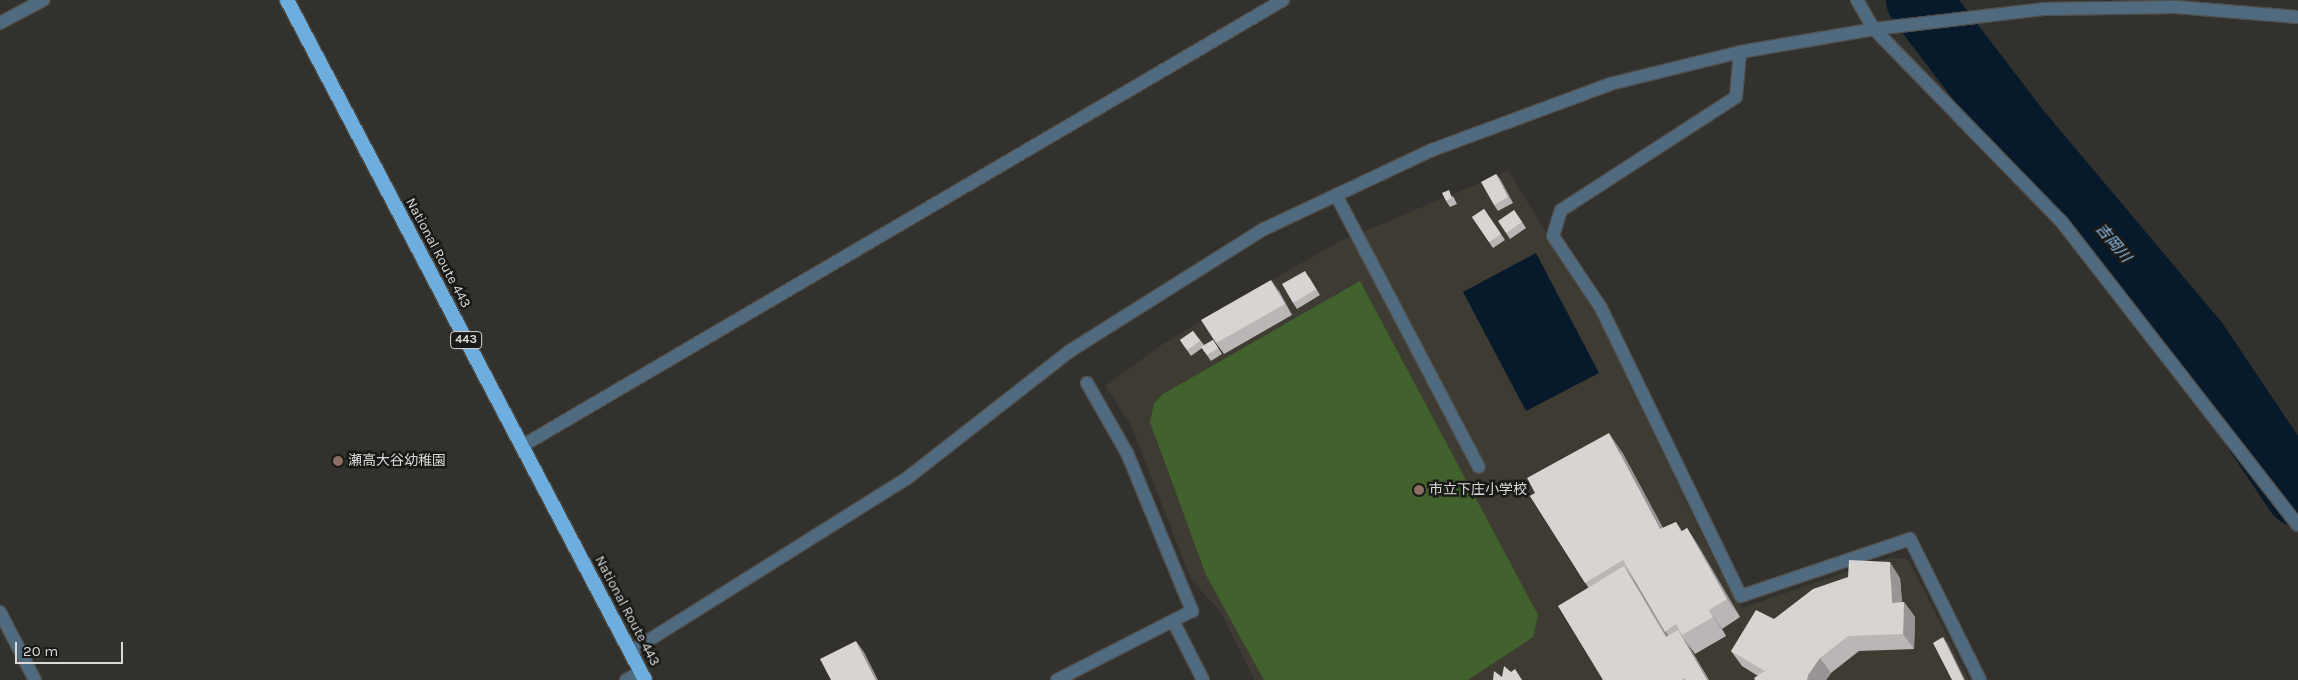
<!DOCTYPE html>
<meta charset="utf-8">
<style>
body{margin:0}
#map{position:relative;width:2298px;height:680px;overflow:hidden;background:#32312e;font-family:Karla,"Noto Sans JP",sans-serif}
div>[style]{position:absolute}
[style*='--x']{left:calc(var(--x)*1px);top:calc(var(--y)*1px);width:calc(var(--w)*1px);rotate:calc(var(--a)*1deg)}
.built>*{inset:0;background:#3e3b32}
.green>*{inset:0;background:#41612d}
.water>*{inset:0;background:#071a2b}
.river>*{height:65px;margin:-32.5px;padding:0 32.5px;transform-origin:32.5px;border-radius:32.5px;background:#071a2b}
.roads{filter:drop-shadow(1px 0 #504f4c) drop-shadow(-1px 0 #504f4c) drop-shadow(0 1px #504f4c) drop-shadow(0 -1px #504f4c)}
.service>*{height:12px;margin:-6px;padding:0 6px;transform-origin:6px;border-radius:6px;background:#506b80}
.minor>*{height:12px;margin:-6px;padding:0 6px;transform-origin:6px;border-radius:6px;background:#506b80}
.tertiary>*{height:12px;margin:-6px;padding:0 6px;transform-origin:6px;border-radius:6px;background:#506b80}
.trunk>*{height:14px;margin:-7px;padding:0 7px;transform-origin:7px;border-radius:7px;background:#6eaede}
.wall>*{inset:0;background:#bab6b5}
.shaded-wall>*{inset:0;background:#979493}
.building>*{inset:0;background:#d8d4d2}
.dots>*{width:14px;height:14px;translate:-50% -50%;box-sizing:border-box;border:2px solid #191917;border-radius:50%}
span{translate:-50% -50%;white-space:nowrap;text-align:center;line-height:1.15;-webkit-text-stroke:5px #191917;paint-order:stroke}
.shield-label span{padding:1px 4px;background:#191917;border:1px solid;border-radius:4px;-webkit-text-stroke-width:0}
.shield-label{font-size:12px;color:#dad9d7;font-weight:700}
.street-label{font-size:14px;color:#dad9d7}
.poi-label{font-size:14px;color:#dad9d7}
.left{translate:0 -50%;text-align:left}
.water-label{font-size:15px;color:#94c4f0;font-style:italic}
.scale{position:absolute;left:15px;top:642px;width:108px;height:22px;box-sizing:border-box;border:2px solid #dad9d7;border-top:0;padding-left:6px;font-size:15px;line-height:18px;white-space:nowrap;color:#dad9d7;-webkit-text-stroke:4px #191917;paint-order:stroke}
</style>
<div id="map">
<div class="built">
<div style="clip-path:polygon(1508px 171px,1593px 308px,1719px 570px,1742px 608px,1888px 558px,1903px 558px,1909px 561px,1969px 680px,1255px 680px,1220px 611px,1192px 581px,1130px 423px,1105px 386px,1163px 344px,1336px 243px)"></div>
</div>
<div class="green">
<div style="clip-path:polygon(1360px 281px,1538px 615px,1533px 637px,1468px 680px,1264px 680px,1206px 575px,1150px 422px,1154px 403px,1163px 394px)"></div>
</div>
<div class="water">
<div style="clip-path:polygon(1536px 253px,1599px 373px,1526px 411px,1463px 292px)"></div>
</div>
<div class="river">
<div style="--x:1918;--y:0;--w:166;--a:52.6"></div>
<div style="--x:2019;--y:132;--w:273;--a:49.9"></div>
<div style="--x:2195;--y:341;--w:184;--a:56.1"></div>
</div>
<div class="roads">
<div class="service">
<div style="--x:1740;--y:52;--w:45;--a:95.1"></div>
<div style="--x:1736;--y:97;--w:208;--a:147.1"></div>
<div style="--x:1561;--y:210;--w:27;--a:107"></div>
<div style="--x:1553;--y:236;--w:87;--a:56.3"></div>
<div style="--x:1601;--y:308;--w:320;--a:64.1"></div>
<div style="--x:1336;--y:195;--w:307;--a:62.3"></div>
<div style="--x:1087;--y:383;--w:81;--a:60.3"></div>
<div style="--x:1127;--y:453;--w:171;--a:67.6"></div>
<div style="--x:1173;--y:621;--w:66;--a:63"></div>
</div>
<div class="minor">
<div style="--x:1857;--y:0;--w:34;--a:60"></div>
<div style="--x:1874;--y:29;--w:268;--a:45.8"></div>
<div style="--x:2061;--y:221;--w:385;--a:52.1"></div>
<div style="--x:0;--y:23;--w:49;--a:-28.1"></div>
<div style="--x:522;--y:446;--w:882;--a:-30.37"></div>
<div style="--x:1741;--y:596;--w:178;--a:-18.6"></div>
<div style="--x:1910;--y:539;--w:157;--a:63.6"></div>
<div style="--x:0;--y:612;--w:76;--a:62.8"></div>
<div style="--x:626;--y:680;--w:17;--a:-28"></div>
<div style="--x:1057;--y:680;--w:152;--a:-27.1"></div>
</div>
<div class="tertiary">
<div style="--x:630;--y:652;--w:326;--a:-32.1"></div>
<div style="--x:906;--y:479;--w:208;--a:-38"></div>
<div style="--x:1070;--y:351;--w:229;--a:-32.2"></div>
<div style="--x:1264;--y:229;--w:186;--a:-25.2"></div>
<div style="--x:1432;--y:150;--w:190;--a:-20.3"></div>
<div style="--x:1610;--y:84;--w:134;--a:-13.8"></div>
<div style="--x:1740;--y:52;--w:136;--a:-9.7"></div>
<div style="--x:1874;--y:29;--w:170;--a:-6.7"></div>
<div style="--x:2043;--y:9;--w:133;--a:-0.9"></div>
<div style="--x:2176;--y:7;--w:122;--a:4.7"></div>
</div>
<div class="trunk">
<div style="--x:287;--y:0;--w:768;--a:62.23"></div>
</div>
</div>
<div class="wall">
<div style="clip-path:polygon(1496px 174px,1500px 179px,1513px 203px,1498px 211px,1494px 205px)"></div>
<div style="clip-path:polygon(1453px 196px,1457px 204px,1450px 207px,1446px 201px)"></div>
<div style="clip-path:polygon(1484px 209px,1505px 240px,1493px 248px,1472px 217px)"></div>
<div style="clip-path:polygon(1514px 210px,1526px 228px,1510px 239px,1506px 233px)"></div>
<div style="clip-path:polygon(1309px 277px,1320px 295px,1297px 309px,1293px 303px)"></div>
<div style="clip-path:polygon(1279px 291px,1292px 315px,1224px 354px,1216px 343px)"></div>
<div style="clip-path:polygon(1193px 331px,1204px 345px,1213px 340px,1222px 354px,1211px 361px,1202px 348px,1191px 356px,1180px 340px)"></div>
<div style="clip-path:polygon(evenodd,1622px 452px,1663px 528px,1676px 522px,1682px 531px,1687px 528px,1699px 547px,1740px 617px,1722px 629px,1726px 636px,1695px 654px,1687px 643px,1709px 680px,1603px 680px,1588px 587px,1530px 496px,1622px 452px,1634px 579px,1668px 636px,1667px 636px,1634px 579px)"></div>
<div style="clip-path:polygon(1900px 578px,1902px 602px,1904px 602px,1915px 617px,1914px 649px,1859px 651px,1831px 673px,1826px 680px,1755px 680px,1758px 676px,1742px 666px,1731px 651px,1774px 619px)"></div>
</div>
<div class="shaded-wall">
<div style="clip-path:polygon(1496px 174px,1500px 179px,1513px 203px,1508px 197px)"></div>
<div style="clip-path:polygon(1271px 280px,1279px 291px,1292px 315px,1285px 304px)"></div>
<div style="clip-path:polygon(1609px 433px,1622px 452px,1673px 547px,1660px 529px)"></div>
<div style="clip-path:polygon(1687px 528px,1699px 547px,1740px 617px,1727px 599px)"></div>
<div style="clip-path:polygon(1890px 562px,1900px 578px,1903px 618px,1892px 603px)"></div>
<div style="clip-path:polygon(1624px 566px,1635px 581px,1677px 652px,1666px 637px)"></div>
<div style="clip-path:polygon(1904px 602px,1915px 617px,1914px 649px,1903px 634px)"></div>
<div style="clip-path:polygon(1709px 610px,1722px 629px,1726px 636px,1713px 617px)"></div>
<div style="clip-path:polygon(1678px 630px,1688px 645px,1709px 680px,1707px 680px)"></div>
<div style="clip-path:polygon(1943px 637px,1947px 643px,1965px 680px,1964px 680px)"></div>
<div style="clip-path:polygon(856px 641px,864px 652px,878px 680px,876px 680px)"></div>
<div style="clip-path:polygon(1820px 658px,1831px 673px,1826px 680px,1807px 680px,1808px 675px)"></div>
</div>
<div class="building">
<div style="clip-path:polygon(1496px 174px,1508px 197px,1494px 205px,1481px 182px)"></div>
<div style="clip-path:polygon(1449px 190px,1452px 198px,1446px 201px,1442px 193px)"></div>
<div style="clip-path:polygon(1484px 209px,1501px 234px,1489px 242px,1472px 217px)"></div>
<div style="clip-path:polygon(1514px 210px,1522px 222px,1506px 233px,1498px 221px)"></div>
<div style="clip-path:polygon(1305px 271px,1316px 289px,1293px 303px,1282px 284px)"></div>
<div style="clip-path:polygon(1271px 280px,1285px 304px,1216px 343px,1201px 320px)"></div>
<div style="clip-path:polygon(1193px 331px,1200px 341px,1187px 350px,1180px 340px)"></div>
<div style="clip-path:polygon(1213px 340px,1218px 348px,1207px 355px,1201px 347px)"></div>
<div style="clip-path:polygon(1609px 433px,1660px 529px,1676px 522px,1681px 532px,1687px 528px,1727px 599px,1709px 610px,1713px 617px,1682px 635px,1676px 624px,1665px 632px,1623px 560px,1585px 583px,1530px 496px,1535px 493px,1527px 478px)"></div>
<div style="clip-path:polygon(1849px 560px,1890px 562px,1892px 603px,1904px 602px,1903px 634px,1848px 636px,1820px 658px,1808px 675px,1807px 680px,1755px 680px,1754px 678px,1765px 671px,1731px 651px,1756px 610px,1774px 619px,1813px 589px,1848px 577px)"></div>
<div style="clip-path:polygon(1624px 566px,1666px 637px,1678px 630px,1707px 680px,1686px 680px,1685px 678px,1681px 680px,1603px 680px,1558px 606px)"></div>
<div style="clip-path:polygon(1943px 637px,1964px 680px,1952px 680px,1933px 643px)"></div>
<div style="clip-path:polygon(856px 641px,876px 680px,831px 680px,820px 659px)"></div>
<div style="clip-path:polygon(1504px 666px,1511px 672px,1515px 669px,1522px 680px,1493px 680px,1494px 671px,1502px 677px)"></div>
</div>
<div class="dots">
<div style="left:338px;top:461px;background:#8d6e63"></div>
<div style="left:1419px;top:490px;background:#8d6e63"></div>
</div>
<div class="shield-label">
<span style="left:466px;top:340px">443</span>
</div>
<div class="street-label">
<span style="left:438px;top:253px;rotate:62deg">National Route 443</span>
<span style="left:627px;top:611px;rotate:62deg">National Route 443</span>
</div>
<div class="poi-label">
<span class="left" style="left:348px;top:461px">瀬高大谷幼稚園</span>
<span class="left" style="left:1429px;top:490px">市立下庄小学校</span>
</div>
<div class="water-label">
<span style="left:2113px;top:243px;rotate:50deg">吉岡川</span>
</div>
<div class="scale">20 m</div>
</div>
